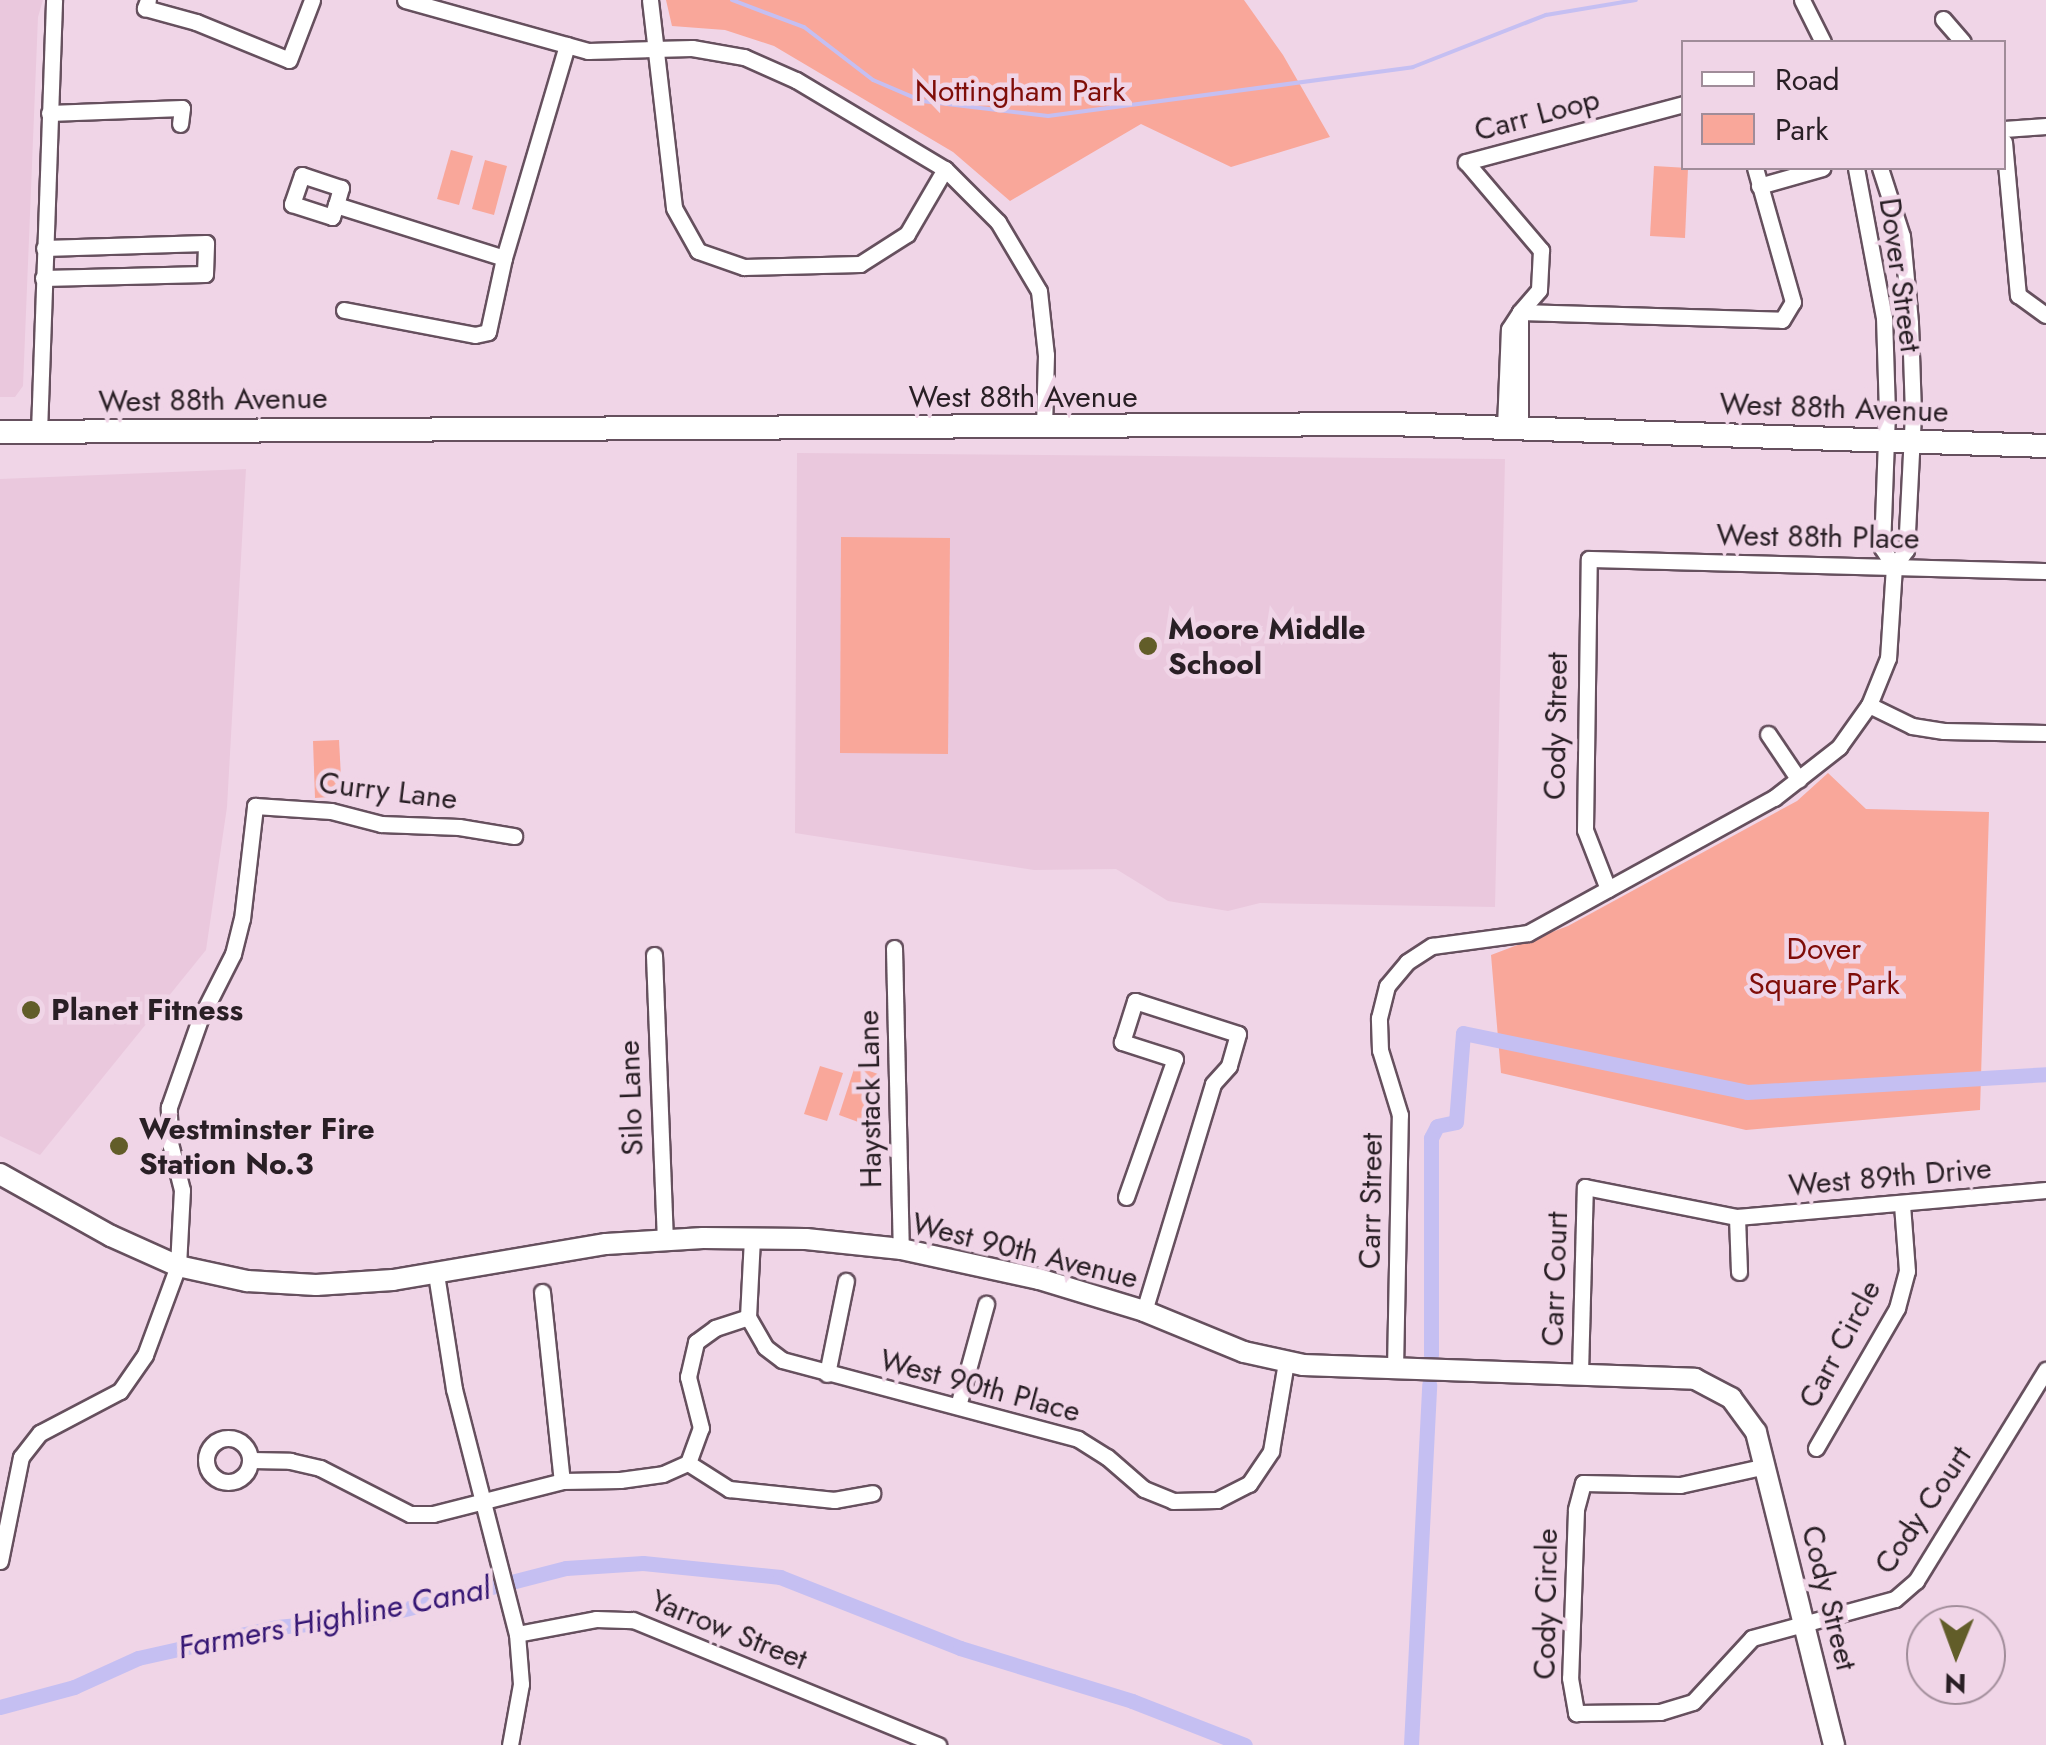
<!DOCTYPE html>
<style>
body{margin:0}
#map{position:relative;width:2046px;height:1745px;overflow:hidden;background:#f0d5e7;font-family:Jost,sans-serif}
div>[style]{position:absolute}
[style*='--x']{left:calc(var(--x)*1px);top:calc(var(--y)*1px);width:calc(var(--w)*1px);rotate:calc(var(--a)*1deg)}
.built>*{inset:0;background:#eac8dd}
.green>*{inset:0;background:#f9a79a}
.stream>*{height:4px;margin:-2px;padding:0 2px;transform-origin:2px;border-radius:2px;background:#c5bff2}
.canal>*{height:15px;margin:-7.5px;padding:0 7.5px;transform-origin:7.5px;border-radius:7.5px;background:#c5bff2}
.roads{filter:drop-shadow(2px 0 #66505e) drop-shadow(-2px 0 #66505e) drop-shadow(0 2px #66505e) drop-shadow(0 -2px #66505e)}
.street>*{height:15px;margin:-7.5px;padding:0 7.5px;transform-origin:7.5px;border-radius:7.5px;background:#fff}
.street>.ring{margin:-7.5px;padding:0;box-sizing:content-box;background:none;border:15px solid #fff;border-radius:50%}
.secondary>*{height:20px;margin:-10px;padding:0 10px;transform-origin:10px;border-radius:10px;background:#fff}
.primary>*{height:22px;margin:-11px;padding:0 11px;transform-origin:11px;border-radius:11px;background:#fff}
.dots>*{width:28px;height:28px;translate:-50% -50%;box-sizing:border-box;border:5px solid #f0d5e7;border-radius:50%}
span{translate:-50% -50%;white-space:nowrap;text-align:center;line-height:1.15;-webkit-text-stroke:9px #f0d5e7;paint-order:stroke}
.park-label{font-size:30px;color:#7f0d08}
.street-label{font-size:30px;color:#291f25}
.poi-label{font-size:30px;color:#291f25;font-weight:700}
.left{translate:0 -50%;text-align:left}
.water-label{font-size:32px;color:#351674;font-style:italic}
.legend{position:absolute;left:1681px;top:40px;width:325px;height:130px;box-sizing:border-box;background:#f0d5e7;border:2px solid #a08c99;margin:0;padding:12px 18px;list-style:none;font-size:30px;color:#291f25}
.legend li{display:flex;align-items:center;gap:20px;height:50px}
.legend b{width:50px;border:2px solid #a08c99}
.north{position:absolute;left:1906px;top:1605px;width:100px;height:100px;box-sizing:border-box;background:#f0d5e7;border:2px solid #a08c99;border-radius:50%;rotate:181deg;font-size:28px;font-weight:700;line-height:40px;text-align:center;color:#291f25}
.north::after{content:'';display:block;margin:auto;width:35px;height:45px;background:#625d29;clip-path:polygon(50% 0,100% 100%,50% 72%,0 100%)}
</style>
<div id="map">
<div class="built">
<div style="clip-path:polygon(0 0,43px 0,38px 17px,23px 386px,15px 397px,0 397px)"></div>
<div style="clip-path:polygon(797px 453px,1505px 459px,1495px 907px,1260px 903px,1228px 911px,1168px 901px,1116px 869px,1034px 870px,795px 833px)"></div>
<div style="clip-path:polygon(246px 469px,227px 807px,206px 950px,40px 1155px,0 1136px,0 479px)"></div>
</div>
<div class="green">
<div style="clip-path:polygon(666px 0,1244px 0,1283px 55px,1330px 137px,1231px 167px,1141px 124px,1010px 201px,953px 152px,774px 46px,725px 30px,672px 26px)"></div>
<div style="clip-path:polygon(451px 150px,473px 156px,459px 205px,437px 199px)"></div>
<div style="clip-path:polygon(485px 160px,507px 166px,494px 215px,472px 209px)"></div>
<div style="clip-path:polygon(1654px 166px,1688px 168px,1685px 238px,1650px 236px)"></div>
<div style="clip-path:polygon(841px 537px,950px 538px,948px 754px,840px 753px)"></div>
<div style="clip-path:polygon(339px 740px,342px 796px,315px 798px,313px 741px)"></div>
<div style="clip-path:polygon(1828px 773px,1866px 809px,1989px 812px,1980px 1110px,1746px 1130px,1501px 1073px,1491px 955px,1568px 926px,1797px 801px)"></div>
<div style="clip-path:polygon(820px 1066px,843px 1073px,827px 1121px,804px 1114px)"></div>
<div style="clip-path:polygon(855px 1066px,878px 1074px,861px 1123px,839px 1115px)"></div>
</div>
<div class="stream">
<div style="--x:732;--y:0;--w:77;--a:20.6"></div>
<div style="--x:804;--y:27;--w:87;--a:37.5"></div>
<div style="--x:873;--y:80;--w:53;--a:23.2"></div>
<div style="--x:922;--y:101;--w:127;--a:6.8"></div>
<div style="--x:1048;--y:116;--w:368;--a:-7.6"></div>
<div style="--x:1413;--y:67;--w:143;--a:-21.4"></div>
<div style="--x:1546;--y:15;--w:91;--a:-9.5"></div>
</div>
<div class="canal">
<div style="--x:1431;--y:1355;--w:217;--a:-90"></div>
<div style="--x:1431;--y:1138;--w:13;--a:-63"></div>
<div style="--x:1437;--y:1126;--w:19;--a:-12"></div>
<div style="--x:1456;--y:1122;--w:89;--a:-85.5"></div>
<div style="--x:1463;--y:1033;--w:290;--a:11.7"></div>
<div style="--x:1747;--y:1092;--w:300;--a:-3.4"></div>
<div style="--x:0;--y:1707;--w:77;--a:-15.1"></div>
<div style="--x:74;--y:1687;--w:70;--a:-24.4"></div>
<div style="--x:138;--y:1658;--w:142;--a:-12.6"></div>
<div style="--x:277;--y:1627;--w:93;--a:-5.5"></div>
<div style="--x:370;--y:1618;--w:202;--a:-14.3"></div>
<div style="--x:566;--y:1568;--w:77;--a:-3.7"></div>
<div style="--x:643;--y:1563;--w:138;--a:5.8"></div>
<div style="--x:780;--y:1577;--w:193;--a:21.5"></div>
<div style="--x:960;--y:1648;--w:180;--a:17.1"></div>
<div style="--x:1132;--y:1701;--w:121;--a:21.3"></div>
<div style="--x:1411;--y:1745;--w:361;--a:-87.1"></div>
</div>
<div class="roads">
<div class="street">
<div style="--x:148;--y:0;--w:9;--a:111"></div>
<div style="--x:145;--y:8;--w:53;--a:15.4"></div>
<div style="--x:196;--y:22;--w:100;--a:22.2"></div>
<div style="--x:289;--y:60;--w:64;--a:-69"></div>
<div style="--x:405;--y:0;--w:190;--a:15.6"></div>
<div style="--x:588;--y:51;--w:104;--a:-1.7"></div>
<div style="--x:692;--y:48;--w:53;--a:9.8"></div>
<div style="--x:744;--y:57;--w:57;--a:23.9"></div>
<div style="--x:796;--y:80;--w:174;--a:30.9"></div>
<div style="--x:945;--y:169;--w:75;--a:45"></div>
<div style="--x:998;--y:222;--w:80;--a:59.3"></div>
<div style="--x:1039;--y:291;--w:64;--a:83.8"></div>
<div style="--x:1046;--y:355;--w:72;--a:91.6"></div>
<div style="--x:650;--y:0;--w:209;--a:83.4"></div>
<div style="--x:674;--y:208;--w:49;--a:60.8"></div>
<div style="--x:698;--y:251;--w:49;--a:19.2"></div>
<div style="--x:744;--y:267;--w:116;--a:-1.5"></div>
<div style="--x:860;--y:264;--w:56;--a:-32.6"></div>
<div style="--x:907;--y:234;--w:75;--a:-59.7"></div>
<div style="--x:1802;--y:0;--w:47;--a:63.4"></div>
<div style="--x:1943;--y:19;--w:30;--a:49"></div>
<div style="--x:1684;--y:104;--w:226;--a:165.1"></div>
<div style="--x:1466;--y:162;--w:116;--a:49.6"></div>
<div style="--x:1541;--y:250;--w:40;--a:92.9"></div>
<div style="--x:1539;--y:290;--w:29;--a:131"></div>
<div style="--x:1520;--y:312;--w:262;--a:1.7"></div>
<div style="--x:1782;--y:320;--w:21;--a:-59"></div>
<div style="--x:1793;--y:302;--w:139;--a:-105.8"></div>
<div style="--x:49;--y:113;--w:133;--a:-2.2"></div>
<div style="--x:182;--y:108;--w:16;--a:97"></div>
<div style="--x:2004;--y:129;--w:42;--a:-4.1"></div>
<div style="--x:2004;--y:142;--w:154;--a:84.8"></div>
<div style="--x:2018;--y:295;--w:34;--a:36"></div>
<div style="--x:1856;--y:168;--w:152;--a:79.4"></div>
<div style="--x:1884;--y:317;--w:95;--a:88.2"></div>
<div style="--x:1887;--y:412;--w:136;--a:92.1"></div>
<div style="--x:1882;--y:548;--w:22;--a:56"></div>
<div style="--x:1894;--y:566;--w:92;--a:93.7"></div>
<div style="--x:1888;--y:658;--w:51;--a:112"></div>
<div style="--x:1880;--y:168;--w:71;--a:72.1"></div>
<div style="--x:1902;--y:236;--w:87;--a:84.7"></div>
<div style="--x:1910;--y:323;--w:91;--a:88.1"></div>
<div style="--x:1913;--y:414;--w:136;--a:92.9"></div>
<div style="--x:1906;--y:550;--w:20;--a:127"></div>
<div style="--x:1759;--y:186;--w:66;--a:-15.9"></div>
<div style="--x:336;--y:205;--w:18;--a:-74"></div>
<div style="--x:341;--y:188;--w:41;--a:-161.6"></div>
<div style="--x:302;--y:175;--w:31;--a:109"></div>
<div style="--x:292;--y:204;--w:42;--a:18"></div>
<div style="--x:332;--y:217;--w:13;--a:-72"></div>
<div style="--x:336;--y:205;--w:176;--a:17.5"></div>
<div style="--x:43;--y:278;--w:162;--a:-1.4"></div>
<div style="--x:205;--y:274;--w:31;--a:-88"></div>
<div style="--x:206;--y:243;--w:162;--a:178.2"></div>
<div style="--x:344;--y:310;--w:133;--a:10.8"></div>
<div style="--x:475;--y:335;--w:13;--a:-13"></div>
<div style="--x:488;--y:332;--w:76;--a:-77.8"></div>
<div style="--x:504;--y:258;--w:222;--a:-73.5"></div>
<div style="--x:1505;--y:427;--w:98;--a:-87.7"></div>
<div style="--x:1509;--y:329;--w:20;--a:-57"></div>
<div style="--x:1520;--y:428;--w:116;--a:-90"></div>
<div style="--x:39;--y:432;--w:432;--a:-88"></div>
<div style="--x:1768;--y:734;--w:55;--a:56"></div>
<div style="--x:1608;--y:889;--w:63;--a:-111.3"></div>
<div style="--x:1585;--y:830;--w:271;--a:-89.2"></div>
<div style="--x:1589;--y:559;--w:457;--a:1.5"></div>
<div style="--x:894;--y:948;--w:301;--a:88.7"></div>
<div style="--x:654;--y:955;--w:284;--a:87.8"></div>
<div style="--x:1126;--y:1197;--w:146;--a:-70.5"></div>
<div style="--x:1175;--y:1059;--w:56;--a:-162.2"></div>
<div style="--x:1122;--y:1042;--w:43;--a:-72.4"></div>
<div style="--x:1135;--y:1001;--w:108;--a:17.8"></div>
<div style="--x:1238;--y:1034;--w:33;--a:106"></div>
<div style="--x:1229;--y:1066;--w:24;--a:132"></div>
<div style="--x:1213;--y:1084;--w:237;--a:106.9"></div>
<div style="--x:1737;--y:1217;--w:55;--a:87.9"></div>
<div style="--x:436;--y:1274;--w:116;--a:81.1"></div>
<div style="--x:454;--y:1389;--w:253;--a:75.6"></div>
<div style="--x:517;--y:1634;--w:50;--a:85.4"></div>
<div style="--x:521;--y:1684;--w:62;--a:100.2"></div>
<div style="--x:542;--y:1292;--w:190;--a:84"></div>
<div style="--x:748;--y:1317;--w:34;--a:60"></div>
<div style="--x:765;--y:1347;--w:21;--a:37"></div>
<div style="--x:782;--y:1360;--w:306;--a:14.9"></div>
<div style="--x:1078;--y:1439;--w:34;--a:32"></div>
<div style="--x:1107;--y:1457;--w:49;--a:40.9"></div>
<div style="--x:1144;--y:1489;--w:31;--a:22"></div>
<div style="--x:1173;--y:1501;--w:44;--a:-1.3"></div>
<div style="--x:1217;--y:1500;--w:36;--a:-27"></div>
<div style="--x:1249;--y:1484;--w:40;--a:-56"></div>
<div style="--x:1271;--y:1451;--w:90;--a:-80.4"></div>
<div style="--x:748;--y:1317;--w:80;--a:-87.1"></div>
<div style="--x:1395;--y:1369;--w:254;--a:-88.9"></div>
<div style="--x:1400;--y:1115;--w:68;--a:-107.1"></div>
<div style="--x:1380;--y:1050;--w:32;--a:-92"></div>
<div style="--x:1379;--y:1018;--w:33;--a:-76"></div>
<div style="--x:1387;--y:986;--w:31;--a:-50"></div>
<div style="--x:1407;--y:962;--w:30;--a:-33"></div>
<div style="--x:1432;--y:946;--w:97;--a:-7.7"></div>
<div style="--x:1528;--y:933;--w:281;--a:-28.8"></div>
<div style="--x:1774;--y:798;--w:83;--a:-38.1"></div>
<div style="--x:1839;--y:747;--w:52;--a:-54.5"></div>
<div style="--x:1869;--y:705;--w:48;--a:26"></div>
<div style="--x:1912;--y:726;--w:32;--a:9"></div>
<div style="--x:1944;--y:731;--w:102;--a:1.1"></div>
<div style="--x:1580;--y:1373;--w:186;--a:-88.5"></div>
<div style="--x:1585;--y:1187;--w:155;--a:11.2"></div>
<div style="--x:1737;--y:1217;--w:310;--a:-5"></div>
<div style="--x:827;--y:1374;--w:95;--a:-78.5"></div>
<div style="--x:958;--y:1406;--w:106;--a:-74.6"></div>
<div class="ring" style="left:206px;top:1438px;width:29px;height:29px"></div>
<div style="--x:1816;--y:1448;--w:162;--a:-59.9"></div>
<div style="--x:1897;--y:1308;--w:38;--a:-75"></div>
<div style="--x:1907;--y:1271;--w:67;--a:-94.3"></div>
<div style="--x:251;--y:1460;--w:39;--a:1"></div>
<div style="--x:290;--y:1461;--w:31;--a:13"></div>
<div style="--x:320;--y:1468;--w:101;--a:27.1"></div>
<div style="--x:410;--y:1514;--w:23;--a:0"></div>
<div style="--x:433;--y:1514;--w:133;--a:-14.3"></div>
<div style="--x:562;--y:1481;--w:58;--a:-1"></div>
<div style="--x:620;--y:1480;--w:43;--a:-7.9"></div>
<div style="--x:663;--y:1474;--w:27;--a:-24"></div>
<div style="--x:688;--y:1463;--w:49;--a:32.4"></div>
<div style="--x:729;--y:1489;--w:106;--a:6"></div>
<div style="--x:834;--y:1500;--w:39;--a:-10"></div>
<div style="--x:688;--y:1463;--w:37;--a:-70"></div>
<div style="--x:701;--y:1428;--w:53;--a:-104.3"></div>
<div style="--x:688;--y:1377;--w:36;--a:-77"></div>
<div style="--x:696;--y:1342;--w:24;--a:-36"></div>
<div style="--x:715;--y:1328;--w:35;--a:-18"></div>
<div style="--x:1766;--y:1466;--w:88;--a:167.5"></div>
<div style="--x:1680;--y:1485;--w:97;--a:-178.8"></div>
<div style="--x:1583;--y:1483;--w:28;--a:105"></div>
<div style="--x:1576;--y:1510;--w:168;--a:92"></div>
<div style="--x:1570;--y:1678;--w:36;--a:80"></div>
<div style="--x:1576;--y:1713;--w:84;--a:-0.7"></div>
<div style="--x:1660;--y:1712;--w:34;--a:-17"></div>
<div style="--x:1693;--y:1702;--w:87;--a:-47.3"></div>
<div style="--x:1752;--y:1638;--w:148;--a:-15.3"></div>
<div style="--x:1895;--y:1599;--w:28;--a:-41"></div>
<div style="--x:1916;--y:1581;--w:248;--a:-58.4"></div>
<div style="--x:0;--y:1561;--w:106;--a:-78.6"></div>
<div style="--x:21;--y:1457;--w:31;--a:-52"></div>
<div style="--x:40;--y:1433;--w:90;--a:-27.7"></div>
<div style="--x:120;--y:1391;--w:44;--a:-55.2"></div>
<div style="--x:145;--y:1355;--w:95;--a:-69.7"></div>
<div style="--x:178;--y:1266;--w:76;--a:-87"></div>
<div style="--x:182;--y:1190;--w:49;--a:-104.3"></div>
<div style="--x:170;--y:1143;--w:36;--a:-92"></div>
<div style="--x:169;--y:1107;--w:93;--a:-70.6"></div>
<div style="--x:200;--y:1019;--w:73;--a:-63.1"></div>
<div style="--x:233;--y:954;--w:36;--a:-76"></div>
<div style="--x:242;--y:919;--w:114;--a:-83.4"></div>
<div style="--x:255;--y:806;--w:76;--a:3.8"></div>
<div style="--x:331;--y:811;--w:52;--a:14.6"></div>
<div style="--x:381;--y:824;--w:78;--a:2.2"></div>
<div style="--x:459;--y:827;--w:56;--a:9.3"></div>
<div style="--x:517;--y:1634;--w:80;--a:-10.8"></div>
<div style="--x:596;--y:1619;--w:37;--a:2"></div>
<div style="--x:633;--y:1620;--w:330;--a:22.3"></div>
</div>
<div class="secondary">
<div style="--x:0;--y:1174;--w:127;--a:29.2"></div>
<div style="--x:111;--y:1236;--w:73;--a:24.1"></div>
<div style="--x:178;--y:1266;--w:71;--a:12.3"></div>
<div style="--x:247;--y:1281;--w:69;--a:3.3"></div>
<div style="--x:316;--y:1285;--w:77;--a:-3.7"></div>
<div style="--x:393;--y:1280;--w:216;--a:-9.6"></div>
<div style="--x:606;--y:1244;--w:97;--a:-3.5"></div>
<div style="--x:703;--y:1238;--w:103;--a:0.6"></div>
<div style="--x:806;--y:1239;--w:96;--a:6"></div>
<div style="--x:901;--y:1249;--w:141;--a:12.3"></div>
<div style="--x:1039;--y:1279;--w:110;--a:16.9"></div>
<div style="--x:1144;--y:1311;--w:108;--a:22.3"></div>
<div style="--x:1244;--y:1352;--w:60;--a:12.4"></div>
<div style="--x:1303;--y:1365;--w:392;--a:2"></div>
<div style="--x:1695;--y:1379;--w:41;--a:27.8"></div>
<div style="--x:1731;--y:1398;--w:42;--a:53.7"></div>
<div style="--x:1756;--y:1432;--w:323;--a:76"></div>
</div>
<div class="primary">
<div style="--x:0;--y:432;--w:1390;--a:-0.33"></div>
<div style="--x:1390;--y:424;--w:656;--a:1.92"></div>
</div>
</div>
<div class="dots">
<div style="left:1148px;top:646px;background:#625d29"></div>
<div style="left:31px;top:1010px;background:#625d29"></div>
<div style="left:119px;top:1146px;background:#625d29"></div>
</div>
<div class="park-label">
<span style="left:1020px;top:91px">Nottingham Park</span>
<span style="left:1824px;top:966px">Dover<br>Square Park</span>
</div>
<div class="street-label">
<span style="left:1537px;top:115px;rotate:-15deg">Carr Loop</span>
<span style="left:1900px;top:275px;rotate:82deg">Dover Street</span>
<span style="left:1023px;top:397px">West 88th Avenue</span>
<span style="left:213px;top:400px;rotate:-1deg">West 88th Avenue</span>
<span style="left:1834px;top:408px;rotate:2deg">West 88th Avenue</span>
<span style="left:1818px;top:537px;rotate:1deg">West 88th Place</span>
<span style="left:1556px;top:726px;rotate:-89deg">Cody Street</span>
<span style="left:388px;top:791px;rotate:7deg">Curry Lane</span>
<span style="left:631px;top:1098px;rotate:-92deg">Silo Lane</span>
<span style="left:870px;top:1099px;rotate:-91deg">Haystack Lane</span>
<span style="left:1890px;top:1177px;rotate:-5deg">West 89th Drive</span>
<span style="left:1371px;top:1201px;rotate:-89deg">Carr Street</span>
<span style="left:1025px;top:1251px;rotate:14deg">West 90th Avenue</span>
<span style="left:1555px;top:1279px;rotate:-88deg">Carr Court</span>
<span style="left:1840px;top:1344px;rotate:-62deg">Carr Circle</span>
<span style="left:980px;top:1386px;rotate:15deg">West 90th Place</span>
<span style="left:1923px;top:1510px;rotate:-56deg">Cody Court</span>
<span style="left:1829px;top:1598px;rotate:76deg">Cody Street</span>
<span style="left:1546px;top:1604px;rotate:-89deg">Cody Circle</span>
<span style="left:729px;top:1630px;rotate:22deg">Yarrow Street</span>
</div>
<div class="poi-label">
<span class="left" style="left:1168px;top:646px">Moore Middle<br>School</span>
<span class="left" style="left:51px;top:1010px">Planet Fitness</span>
<span class="left" style="left:139px;top:1146px">Westminster Fire<br>Station No.3</span>
</div>
<div class="water-label">
<span style="left:334px;top:1618px;rotate:-11deg">Farmers Highline Canal</span>
</div>
<ul class="legend">
<li><b style="height:12px;background:#fff"></b>Road</li>
<li><b style="height:28px;background:#f9a79a"></b>Park</li>
</ul>
<div class="north">N</div>
</div>
